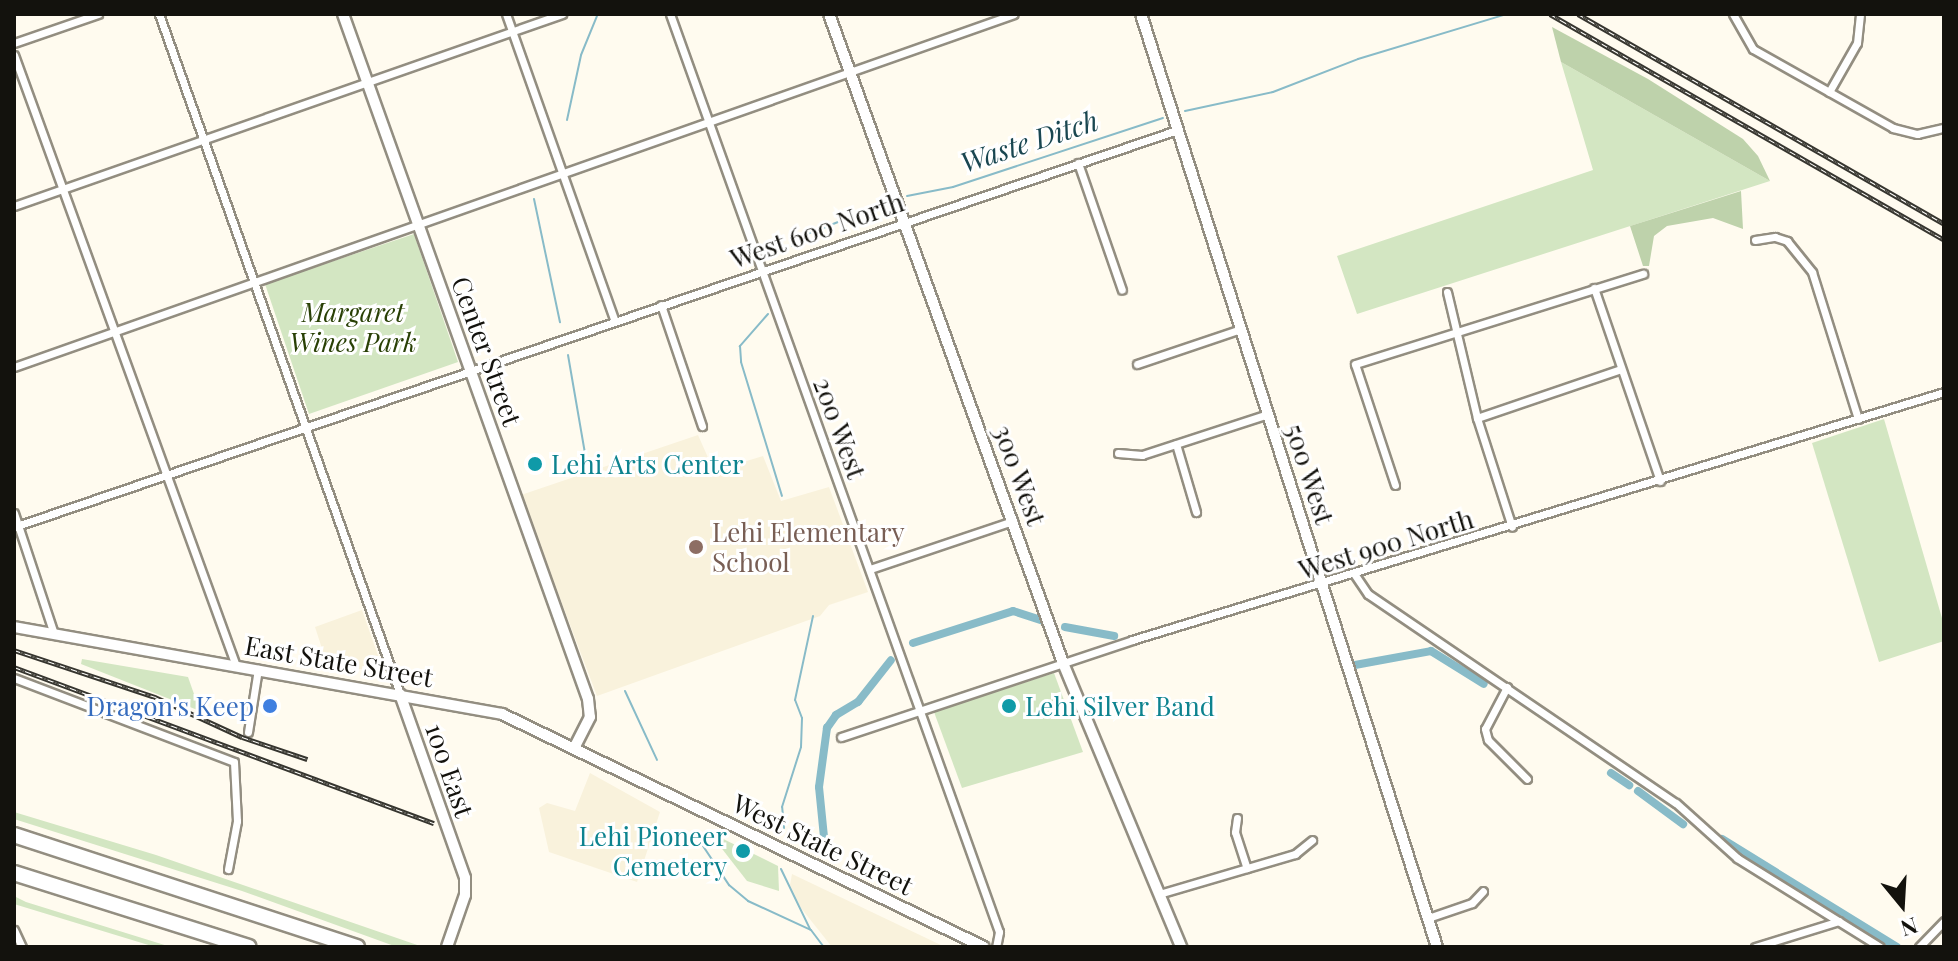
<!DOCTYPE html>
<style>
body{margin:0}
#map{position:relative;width:1958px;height:961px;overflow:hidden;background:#fffbef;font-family:"Playfair Display",serif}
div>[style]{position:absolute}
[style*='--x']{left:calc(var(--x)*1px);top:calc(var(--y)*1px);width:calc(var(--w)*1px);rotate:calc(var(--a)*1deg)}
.built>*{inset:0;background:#f9f2dc}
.green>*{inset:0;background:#d3e6c2}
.forest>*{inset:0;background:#bed2ab}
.stream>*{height:2px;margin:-1px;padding:0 1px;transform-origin:1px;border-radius:1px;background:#88bbc8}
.canal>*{height:8px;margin:-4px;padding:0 4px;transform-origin:4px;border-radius:4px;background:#88bbc8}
.roads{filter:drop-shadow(2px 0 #938e81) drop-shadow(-2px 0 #938e81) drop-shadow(0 2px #938e81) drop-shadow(0 -2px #938e81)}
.street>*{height:7px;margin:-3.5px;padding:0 3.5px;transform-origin:3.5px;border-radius:3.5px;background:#fff}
.secondary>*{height:10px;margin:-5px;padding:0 5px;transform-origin:5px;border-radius:5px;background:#fff}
.highway>*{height:14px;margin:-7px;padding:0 7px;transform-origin:7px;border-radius:7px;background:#fff}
.rail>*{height:5px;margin-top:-2.5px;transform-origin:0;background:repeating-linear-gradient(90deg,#fff 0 6px,#36352f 0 12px);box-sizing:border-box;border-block:2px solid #36352f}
.dots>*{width:22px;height:22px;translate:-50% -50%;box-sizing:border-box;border:4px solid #fff;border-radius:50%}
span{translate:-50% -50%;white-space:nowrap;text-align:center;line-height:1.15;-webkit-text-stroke:6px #fff;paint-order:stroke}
.street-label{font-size:26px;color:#13120d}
.park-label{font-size:26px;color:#294005;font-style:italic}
.culture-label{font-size:26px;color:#0d838f}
.left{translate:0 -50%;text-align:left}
.right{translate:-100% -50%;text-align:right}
.education-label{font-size:26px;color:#785e54}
.shop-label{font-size:26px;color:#366cbe}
.water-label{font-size:28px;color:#1a4751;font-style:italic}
.frame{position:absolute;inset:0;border:16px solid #13120d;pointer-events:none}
.north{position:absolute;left:1862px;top:865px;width:80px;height:80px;-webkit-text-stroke:6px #fff;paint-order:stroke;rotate:162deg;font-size:22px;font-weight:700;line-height:32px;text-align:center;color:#13120d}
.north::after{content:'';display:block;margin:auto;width:28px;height:36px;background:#13120d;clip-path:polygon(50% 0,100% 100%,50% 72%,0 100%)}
</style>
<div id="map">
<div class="built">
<div style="clip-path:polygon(698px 435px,714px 471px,763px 456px,781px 501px,829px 487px,868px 592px,829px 605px,820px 616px,597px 696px,521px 495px)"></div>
<div style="clip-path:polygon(362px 610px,382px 667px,379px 672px,327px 664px,315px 627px)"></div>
<div style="clip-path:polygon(590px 773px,660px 812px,637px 882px,549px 852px,539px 808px,547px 803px,575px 811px)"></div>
<div style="clip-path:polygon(792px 874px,945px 947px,832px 947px,801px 908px,790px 885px)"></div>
</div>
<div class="green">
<div style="clip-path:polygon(1561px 62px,1770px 181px,1357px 314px,1337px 256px,1593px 170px)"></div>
<div style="clip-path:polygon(414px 234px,458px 362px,309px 414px,265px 284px)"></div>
<div style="clip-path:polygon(1884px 419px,1944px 625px,1944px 641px,1879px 662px,1812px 443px)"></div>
<div style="clip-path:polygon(82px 659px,188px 677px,200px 711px,81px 664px)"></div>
<div style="clip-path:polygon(1054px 673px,1083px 752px,962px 788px,934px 712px)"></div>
<div style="clip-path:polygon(14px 812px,156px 855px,423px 947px,397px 947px,242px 891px,14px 819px)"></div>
<div style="clip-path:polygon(709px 832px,778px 866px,779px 891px,747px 881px)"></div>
<div style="clip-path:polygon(14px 896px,26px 902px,171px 947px,155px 947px,14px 904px)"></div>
</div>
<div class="forest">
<div style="clip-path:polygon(1552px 27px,1648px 79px,1743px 139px,1758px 156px,1770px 181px,1561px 62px)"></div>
<div style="clip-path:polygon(1741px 191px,1743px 229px,1713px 218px,1667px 226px,1654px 236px,1649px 266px,1643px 266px,1630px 226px)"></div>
</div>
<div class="stream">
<div style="--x:1185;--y:111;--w:90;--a:-12.2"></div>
<div style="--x:1273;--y:92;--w:91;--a:-21.2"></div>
<div style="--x:1358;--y:59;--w:156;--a:-16.8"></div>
<div style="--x:567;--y:120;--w:66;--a:-77.8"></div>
<div style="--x:581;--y:55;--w:42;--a:-67.7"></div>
<div style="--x:907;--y:196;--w:47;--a:-11.1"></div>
<div style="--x:953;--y:187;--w:221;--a:-18.2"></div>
<div style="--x:534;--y:199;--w:126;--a:78.1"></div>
<div style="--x:833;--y:224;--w:59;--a:-21.8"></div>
<div style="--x:792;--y:246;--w:9;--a:-63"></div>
<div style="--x:796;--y:238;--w:32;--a:-20"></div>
<div style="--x:768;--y:314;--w:43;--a:131.2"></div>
<div style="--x:740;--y:346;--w:16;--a:86"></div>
<div style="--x:741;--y:362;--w:140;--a:73"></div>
<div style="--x:568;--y:355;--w:118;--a:80.2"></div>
<div style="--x:625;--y:691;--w:76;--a:65.1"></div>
<div style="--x:784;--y:828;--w:21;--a:-95"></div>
<div style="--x:782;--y:807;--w:63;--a:-72.4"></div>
<div style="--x:801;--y:747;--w:29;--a:-88"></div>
<div style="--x:802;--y:718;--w:19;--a:-111"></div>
<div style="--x:795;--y:700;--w:86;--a:-77.9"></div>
<div style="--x:693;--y:831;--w:65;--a:56.3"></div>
<div style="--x:729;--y:885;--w:25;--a:40"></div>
<div style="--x:748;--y:901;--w:69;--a:24.7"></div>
<div style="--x:811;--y:930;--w:21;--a:53"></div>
<div style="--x:781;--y:869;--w:67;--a:64.2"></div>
</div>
<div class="canal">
<div style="--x:1065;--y:627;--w:50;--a:10.4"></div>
<div style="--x:913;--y:643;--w:105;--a:-17.7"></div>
<div style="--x:1013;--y:611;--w:32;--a:18"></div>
<div style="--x:1355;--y:665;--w:77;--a:-10.4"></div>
<div style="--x:1431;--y:651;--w:62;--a:31.9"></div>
<div style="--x:1611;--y:773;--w:22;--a:34"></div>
<div style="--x:1638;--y:791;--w:56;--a:36.3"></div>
<div style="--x:1722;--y:839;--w:206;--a:31.7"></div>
<div style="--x:825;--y:847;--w:60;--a:-95.7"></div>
<div style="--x:819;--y:787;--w:60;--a:-82.3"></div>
<div style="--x:827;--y:728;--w:16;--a:-55"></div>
<div style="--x:836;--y:715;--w:26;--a:-31"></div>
<div style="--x:858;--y:702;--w:53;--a:-51.8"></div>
</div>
<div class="roads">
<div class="street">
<div style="--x:159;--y:14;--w:721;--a:70.49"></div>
<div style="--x:506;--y:14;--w:326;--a:70.5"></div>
<div style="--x:670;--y:14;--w:975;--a:70.28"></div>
<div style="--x:999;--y:932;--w:15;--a:101"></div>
<div style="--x:1733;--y:14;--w:40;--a:60.3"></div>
<div style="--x:1753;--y:49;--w:161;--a:29.4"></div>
<div style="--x:1893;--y:128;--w:25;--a:14"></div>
<div style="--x:1917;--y:134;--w:28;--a:-13"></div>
<div style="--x:14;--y:43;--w:89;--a:-19"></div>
<div style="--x:14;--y:55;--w:650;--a:70.03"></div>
<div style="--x:1829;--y:92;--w:56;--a:-60.3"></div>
<div style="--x:1857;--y:43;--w:29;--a:-84"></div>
<div style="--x:1078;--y:163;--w:134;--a:70.9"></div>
<div style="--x:14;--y:206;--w:581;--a:-19.31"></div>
<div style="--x:1755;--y:240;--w:20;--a:-9"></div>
<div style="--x:1775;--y:237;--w:13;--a:18"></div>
<div style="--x:1787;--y:241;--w:40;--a:51"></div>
<div style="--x:1812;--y:272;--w:154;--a:72.6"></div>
<div style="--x:1594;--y:288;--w:204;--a:71.1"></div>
<div style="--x:1447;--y:292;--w:130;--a:76.6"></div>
<div style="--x:1477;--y:418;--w:114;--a:72.2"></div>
<div style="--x:661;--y:305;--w:128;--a:71.3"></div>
<div style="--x:1137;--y:364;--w:110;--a:-18.6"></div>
<div style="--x:14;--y:367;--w:1060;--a:-19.44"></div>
<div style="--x:1477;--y:418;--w:149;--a:-18.8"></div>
<div style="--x:1176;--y:444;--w:71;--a:73.6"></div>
<div style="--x:1118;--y:453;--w:24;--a:5"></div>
<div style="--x:1142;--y:455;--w:133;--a:-18"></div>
<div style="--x:1395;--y:485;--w:127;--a:-108.3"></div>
<div style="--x:1355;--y:364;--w:302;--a:-17.4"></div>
<div style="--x:14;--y:513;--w:127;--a:71.7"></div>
<div style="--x:14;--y:527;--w:1229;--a:-18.85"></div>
<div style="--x:870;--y:569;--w:151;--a:-18.6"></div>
<div style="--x:1355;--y:575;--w:23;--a:56"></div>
<div style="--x:1368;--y:594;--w:372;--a:34.2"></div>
<div style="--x:1676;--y:803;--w:82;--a:42"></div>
<div style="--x:1737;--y:858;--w:168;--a:31.9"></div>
<div style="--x:14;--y:678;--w:235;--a:20.9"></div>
<div style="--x:234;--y:762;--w:59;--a:87.1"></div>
<div style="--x:237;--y:821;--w:49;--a:100.6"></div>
<div style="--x:1507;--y:687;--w:47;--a:117.6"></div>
<div style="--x:1485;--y:729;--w:11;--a:75"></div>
<div style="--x:1488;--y:740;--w:55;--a:45"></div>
<div style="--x:248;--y:732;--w:64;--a:-81"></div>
<div style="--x:841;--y:737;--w:307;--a:-18.4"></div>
<div style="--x:1132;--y:640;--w:849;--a:-16.98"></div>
<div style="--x:1237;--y:818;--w:14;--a:98"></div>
<div style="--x:1235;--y:832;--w:38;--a:72"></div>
<div style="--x:1159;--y:894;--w:142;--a:-16.4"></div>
<div style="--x:1295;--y:854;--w:22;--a:-39"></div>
<div style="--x:1428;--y:918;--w:46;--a:-18.8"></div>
<div style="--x:1472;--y:903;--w:16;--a:-47"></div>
<div style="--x:14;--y:930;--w:19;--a:65"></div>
<div style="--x:1755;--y:947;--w:88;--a:-17.2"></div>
<div style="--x:1919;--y:947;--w:36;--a:-46"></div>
</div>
<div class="secondary">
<div style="--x:343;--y:14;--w:727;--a:70.32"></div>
<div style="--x:588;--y:699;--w:18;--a:84"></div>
<div style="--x:590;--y:717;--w:34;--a:117"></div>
<div style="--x:829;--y:14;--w:690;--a:70.17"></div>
<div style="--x:1063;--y:663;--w:308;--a:67.4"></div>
<div style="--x:1141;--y:14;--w:979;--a:72.4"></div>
<div style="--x:14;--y:627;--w:496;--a:10.1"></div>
<div style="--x:502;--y:714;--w:535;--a:25.8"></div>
<div style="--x:400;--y:694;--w:195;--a:70.5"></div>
<div style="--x:465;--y:878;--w:17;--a:90"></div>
<div style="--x:465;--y:895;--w:55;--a:109.1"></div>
</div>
<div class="highway">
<div style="--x:14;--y:835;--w:361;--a:18.1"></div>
<div style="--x:14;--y:873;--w:246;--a:17.5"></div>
</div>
</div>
<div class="rail">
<div style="--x:1550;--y:14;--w:454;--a:29.8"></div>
<div style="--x:1578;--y:14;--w:422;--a:29.8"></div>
<div style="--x:14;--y:650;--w:149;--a:18.4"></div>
<div style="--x:155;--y:697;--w:96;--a:24.7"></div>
<div style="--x:242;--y:737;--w:69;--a:18.7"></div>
<div style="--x:14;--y:667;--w:448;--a:20.4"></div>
</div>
<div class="dots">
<div style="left:535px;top:464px;background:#0f9aa8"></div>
<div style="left:696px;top:547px;background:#8d6e63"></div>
<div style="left:270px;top:706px;background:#3f7fe0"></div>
<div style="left:1009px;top:706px;background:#0f9aa8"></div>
<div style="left:743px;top:851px;background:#0f9aa8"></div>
</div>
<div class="street-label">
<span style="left:817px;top:230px;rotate:-19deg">West 600 North</span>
<span style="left:487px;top:351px;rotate:70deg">Center Street</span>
<span style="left:840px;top:428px;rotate:70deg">200 West</span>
<span style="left:1310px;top:474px;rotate:72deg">500 West</span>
<span style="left:1020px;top:475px;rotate:70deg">300 West</span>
<span style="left:1386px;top:544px;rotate:-17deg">West 900 North</span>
<span style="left:339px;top:661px;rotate:10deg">East State Street</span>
<span style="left:450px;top:770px;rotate:71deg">100 East</span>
<span style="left:823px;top:844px;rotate:26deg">West State Street</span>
</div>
<div class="park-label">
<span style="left:353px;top:327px">Margaret<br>Wines Park</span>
</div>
<div class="culture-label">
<span class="left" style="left:551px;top:464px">Lehi Arts Center</span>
<span class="left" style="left:1025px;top:706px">Lehi Silver Band</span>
<span class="right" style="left:727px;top:851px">Lehi Pioneer<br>Cemetery</span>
</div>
<div class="education-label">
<span class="left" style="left:712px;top:547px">Lehi Elementary<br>School</span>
</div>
<div class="shop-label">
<span class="right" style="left:254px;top:706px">Dragon's Keep</span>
</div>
<div class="water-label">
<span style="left:1029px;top:141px;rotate:-18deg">Waste Ditch</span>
</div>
<div class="frame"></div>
<div class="north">N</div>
</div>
